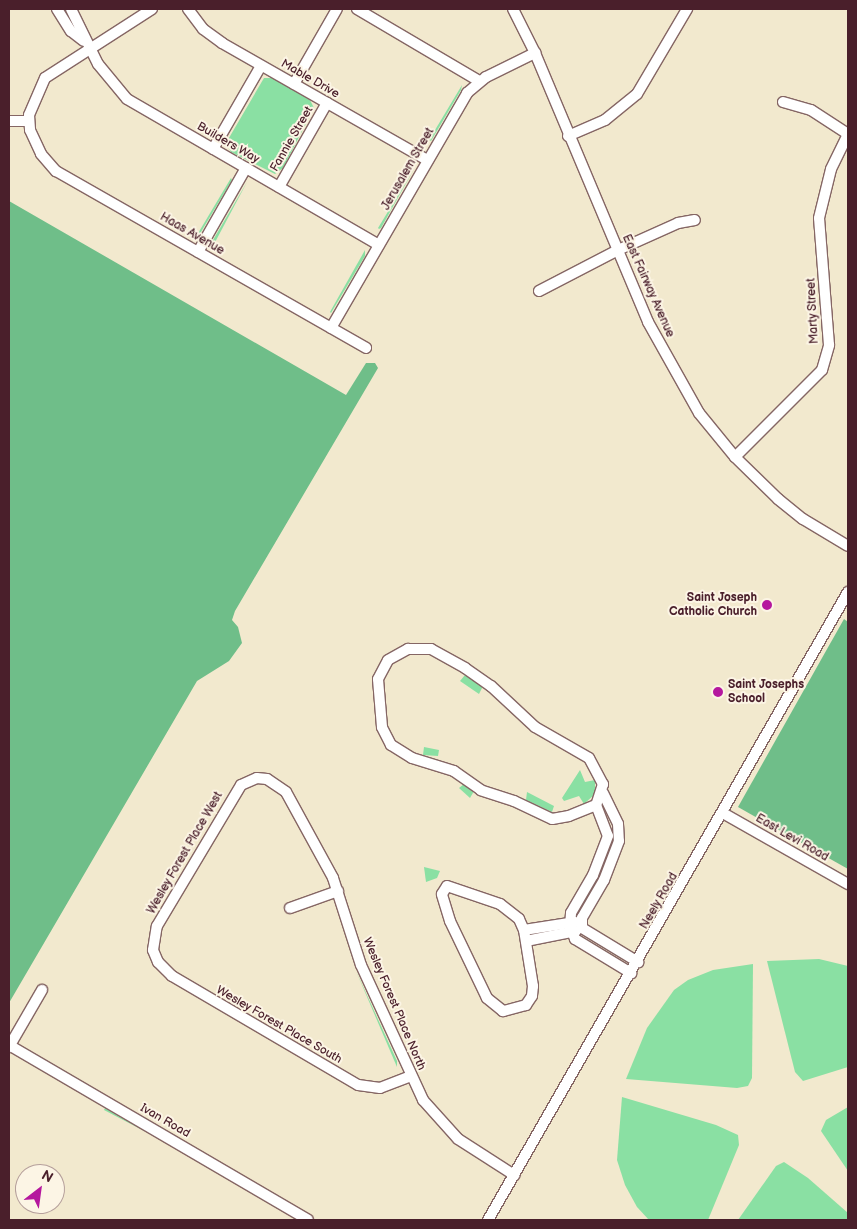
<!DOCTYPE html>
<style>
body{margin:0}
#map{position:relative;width:857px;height:1229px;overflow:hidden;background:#f2e9ce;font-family:"Balsamiq Sans",sans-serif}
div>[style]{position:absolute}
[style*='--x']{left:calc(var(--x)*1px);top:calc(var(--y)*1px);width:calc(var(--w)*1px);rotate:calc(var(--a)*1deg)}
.green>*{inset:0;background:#8ae0a3}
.forest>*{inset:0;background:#6fbe89}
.roads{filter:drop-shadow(1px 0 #856664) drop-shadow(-1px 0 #856664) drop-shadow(0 1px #856664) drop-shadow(0 -1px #856664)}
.minor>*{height:10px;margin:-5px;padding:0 5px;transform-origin:5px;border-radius:5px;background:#fff}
.dots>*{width:14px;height:14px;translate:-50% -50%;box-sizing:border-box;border:2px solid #fcf5e5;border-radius:50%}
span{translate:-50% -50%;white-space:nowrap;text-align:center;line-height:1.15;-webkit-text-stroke:4px #fcf5e5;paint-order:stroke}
.street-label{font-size:12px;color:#4a1f2b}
.poi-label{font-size:12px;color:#4a1f2b;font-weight:700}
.right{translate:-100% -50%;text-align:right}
.left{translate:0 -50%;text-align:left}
.frame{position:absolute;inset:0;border:10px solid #4a1f2b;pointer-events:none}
.north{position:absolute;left:15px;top:1164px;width:50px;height:50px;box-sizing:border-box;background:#fcf5e5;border:1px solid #b59f9b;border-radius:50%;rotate:30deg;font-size:14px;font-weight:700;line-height:20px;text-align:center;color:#4a1f2b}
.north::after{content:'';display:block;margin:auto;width:18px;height:22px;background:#b5179e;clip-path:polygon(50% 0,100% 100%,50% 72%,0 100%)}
</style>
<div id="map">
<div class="green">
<div style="clip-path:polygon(264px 78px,273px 78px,310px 100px,314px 108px,283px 168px,275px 174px,231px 152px,226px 143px)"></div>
<div style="clip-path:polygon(462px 85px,461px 90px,431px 141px,429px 140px)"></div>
<div style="clip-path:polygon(414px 169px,381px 228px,379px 229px,378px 228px)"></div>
<div style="clip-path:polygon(231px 178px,232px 180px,198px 237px,197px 235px)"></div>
<div style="clip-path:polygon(247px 182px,213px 246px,211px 245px,213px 240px)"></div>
<div style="clip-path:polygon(365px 250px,365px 256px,331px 313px,330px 312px)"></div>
<div style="clip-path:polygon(465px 675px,483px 686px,479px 694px,460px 681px)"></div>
<div style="clip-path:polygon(424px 747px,439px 750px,438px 756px,423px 755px)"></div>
<div style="clip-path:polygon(580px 770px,585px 782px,595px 780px,595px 794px,584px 804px,579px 796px,564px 801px,562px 798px)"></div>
<div style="clip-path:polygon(464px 784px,474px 791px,470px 798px,459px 788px)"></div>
<div style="clip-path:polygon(527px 792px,554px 806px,552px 812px,526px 800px)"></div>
<div style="clip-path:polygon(424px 867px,440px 871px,437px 878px,426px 882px)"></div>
<div style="clip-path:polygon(819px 959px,848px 966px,848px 1067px,803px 1081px,795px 1072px,767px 961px)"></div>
<div style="clip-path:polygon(753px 964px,752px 1078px,748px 1086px,737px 1088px,626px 1079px,647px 1028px,674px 990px,688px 980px,713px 970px)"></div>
<div style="clip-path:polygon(356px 971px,387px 1039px,397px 1061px,397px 1067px)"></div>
<div style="clip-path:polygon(622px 1097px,716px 1125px,738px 1135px,739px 1145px,708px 1220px,649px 1220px,637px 1207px,625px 1185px,617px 1160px)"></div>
<div style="clip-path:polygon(848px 1107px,848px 1171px,821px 1131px,826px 1120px)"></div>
<div style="clip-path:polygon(105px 1108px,118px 1116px,148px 1133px,104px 1110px)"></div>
<div style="clip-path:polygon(784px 1162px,808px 1178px,848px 1213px,848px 1220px,738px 1220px,776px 1166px)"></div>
</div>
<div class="forest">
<div style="clip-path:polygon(9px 201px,346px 395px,366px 363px,375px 363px,378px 368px,235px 611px,232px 620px,238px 627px,242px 643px,229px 661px,197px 681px,9px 1003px)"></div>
<div style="clip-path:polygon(844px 619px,848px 622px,848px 869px,738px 807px)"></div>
</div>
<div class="roads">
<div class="minor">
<div style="--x:57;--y:9;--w:26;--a:58"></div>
<div style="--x:71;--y:31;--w:16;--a:38"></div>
<div style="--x:71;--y:9;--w:61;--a:63.9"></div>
<div style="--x:98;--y:64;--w:45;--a:50.4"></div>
<div style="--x:127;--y:99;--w:291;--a:30.1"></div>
<div style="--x:152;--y:9;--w:127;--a:147.2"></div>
<div style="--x:45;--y:78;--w:40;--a:113.4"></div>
<div style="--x:29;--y:115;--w:15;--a:86"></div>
<div style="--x:30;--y:130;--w:26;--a:65"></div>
<div style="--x:41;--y:154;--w:23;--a:49"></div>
<div style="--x:56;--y:171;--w:357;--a:29.7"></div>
<div style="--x:188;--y:9;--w:25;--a:53"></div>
<div style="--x:203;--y:29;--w:24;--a:36"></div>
<div style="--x:222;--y:43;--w:236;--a:29.7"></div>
<div style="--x:357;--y:9;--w:142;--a:30.5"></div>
<div style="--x:513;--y:9;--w:49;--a:63.4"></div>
<div style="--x:535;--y:53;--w:292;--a:67.2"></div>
<div style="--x:648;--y:322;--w:104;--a:60.7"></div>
<div style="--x:699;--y:413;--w:57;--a:50.7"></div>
<div style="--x:735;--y:457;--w:60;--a:44.3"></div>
<div style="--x:778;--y:499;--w:32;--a:39"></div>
<div style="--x:803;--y:519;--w:52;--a:31"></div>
<div style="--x:294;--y:84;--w:86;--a:-60.2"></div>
<div style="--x:783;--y:102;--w:29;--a:16"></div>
<div style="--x:811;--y:110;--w:44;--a:33"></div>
<div style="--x:9;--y:121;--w:19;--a:0"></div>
<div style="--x:568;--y:136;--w:40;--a:-23.4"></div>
<div style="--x:605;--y:120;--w:41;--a:-39.1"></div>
<div style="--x:637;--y:94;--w:99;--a:-59.5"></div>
<div style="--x:213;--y:149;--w:96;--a:-60"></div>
<div style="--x:279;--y:187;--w:97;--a:-60.3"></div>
<div style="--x:198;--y:252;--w:97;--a:-60.3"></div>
<div style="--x:539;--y:291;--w:89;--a:-27.4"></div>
<div style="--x:618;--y:250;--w:66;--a:-24.2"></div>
<div style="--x:678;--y:223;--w:17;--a:-10"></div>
<div style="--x:331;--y:328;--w:272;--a:-59.9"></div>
<div style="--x:467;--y:93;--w:25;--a:-40"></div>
<div style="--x:486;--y:77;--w:55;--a:-26.1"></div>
<div style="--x:735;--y:457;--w:123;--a:-45"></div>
<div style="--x:822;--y:370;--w:26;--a:-74"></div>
<div style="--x:829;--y:345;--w:127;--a:-94.5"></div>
<div style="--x:819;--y:218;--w:50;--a:-76.2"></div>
<div style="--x:831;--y:169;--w:39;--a:-64"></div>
<div style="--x:408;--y:649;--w:23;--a:0"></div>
<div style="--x:431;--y:649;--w:39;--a:29"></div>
<div style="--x:465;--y:668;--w:32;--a:35"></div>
<div style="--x:491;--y:686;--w:60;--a:43"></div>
<div style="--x:535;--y:727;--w:62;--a:29.9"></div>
<div style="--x:589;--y:758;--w:30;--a:62"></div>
<div style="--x:603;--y:784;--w:22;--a:108"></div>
<div style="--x:596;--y:805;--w:29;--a:158"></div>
<div style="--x:569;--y:816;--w:17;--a:170"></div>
<div style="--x:552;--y:819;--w:42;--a:-154.7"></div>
<div style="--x:514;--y:801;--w:35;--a:-162"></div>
<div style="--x:481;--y:790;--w:33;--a:-145"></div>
<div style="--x:454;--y:771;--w:44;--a:-162.8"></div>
<div style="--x:412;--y:758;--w:25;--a:-148"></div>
<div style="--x:391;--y:745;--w:20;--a:-117"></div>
<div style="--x:382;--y:727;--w:48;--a:-94.8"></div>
<div style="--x:378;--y:679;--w:21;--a:-62"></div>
<div style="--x:388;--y:660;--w:23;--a:-29"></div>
<div style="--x:603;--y:793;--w:34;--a:64"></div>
<div style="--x:618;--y:824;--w:17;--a:87"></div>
<div style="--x:619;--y:841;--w:42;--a:111"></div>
<div style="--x:604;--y:880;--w:44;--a:120.1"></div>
<div style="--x:582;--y:918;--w:10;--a:90"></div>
<div style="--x:582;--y:928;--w:66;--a:31.3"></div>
<div style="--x:596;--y:805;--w:33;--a:69"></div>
<div style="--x:608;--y:836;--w:42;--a:111"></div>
<div style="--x:593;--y:875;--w:44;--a:120.1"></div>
<div style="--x:571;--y:913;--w:13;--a:94"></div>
<div style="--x:570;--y:926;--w:14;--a:69"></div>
<div style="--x:575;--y:939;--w:66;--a:31.3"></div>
<div style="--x:723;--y:813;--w:144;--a:29.6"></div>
<div style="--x:447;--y:886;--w:56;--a:18.8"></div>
<div style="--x:500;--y:904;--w:24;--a:38"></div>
<div style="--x:519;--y:919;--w:12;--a:66"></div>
<div style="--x:524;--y:930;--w:57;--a:80.9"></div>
<div style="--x:533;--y:986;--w:10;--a:96"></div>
<div style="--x:532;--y:996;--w:11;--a:124"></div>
<div style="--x:526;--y:1005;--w:24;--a:165"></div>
<div style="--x:503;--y:1011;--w:21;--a:-141"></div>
<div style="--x:487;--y:998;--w:85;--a:-115.7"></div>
<div style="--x:450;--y:921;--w:28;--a:-107"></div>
<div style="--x:442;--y:894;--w:9;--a:-58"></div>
<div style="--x:290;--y:908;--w:51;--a:-19.5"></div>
<div style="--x:524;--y:930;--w:52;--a:-8.9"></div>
<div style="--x:526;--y:941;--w:51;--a:-11.3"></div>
<div style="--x:9;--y:1045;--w:346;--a:30.3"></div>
<div style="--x:9;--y:1047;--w:66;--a:-59.9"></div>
<div style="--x:411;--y:1076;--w:33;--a:159"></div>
<div style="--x:380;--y:1088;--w:22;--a:-172"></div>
<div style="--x:358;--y:1085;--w:216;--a:-149.6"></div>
<div style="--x:172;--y:976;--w:20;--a:-135"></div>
<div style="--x:158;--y:962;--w:13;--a:-113"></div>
<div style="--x:153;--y:950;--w:24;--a:-81"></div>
<div style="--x:157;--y:926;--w:164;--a:-59.2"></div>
<div style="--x:241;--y:785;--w:17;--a:-24"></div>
<div style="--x:257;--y:778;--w:10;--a:6"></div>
<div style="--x:267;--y:779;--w:23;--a:34"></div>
<div style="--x:286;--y:792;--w:98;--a:61.3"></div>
<div style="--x:333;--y:878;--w:91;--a:72.2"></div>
<div style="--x:361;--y:965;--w:149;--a:65.3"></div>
<div style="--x:423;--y:1100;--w:52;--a:48.1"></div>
<div style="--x:458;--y:1139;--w:67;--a:32.7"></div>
<div style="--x:488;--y:1220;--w:724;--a:-60.18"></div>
</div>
</div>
<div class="dots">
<div style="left:767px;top:605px;background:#b5179e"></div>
<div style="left:718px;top:692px;background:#b5179e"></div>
</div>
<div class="street-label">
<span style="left:310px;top:79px;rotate:30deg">Mable Drive</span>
<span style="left:292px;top:139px;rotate:-60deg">Fannie Street</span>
<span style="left:228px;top:143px;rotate:30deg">Builders Way</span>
<span style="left:408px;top:169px;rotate:-60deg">Jerusalem Street</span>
<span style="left:192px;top:234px;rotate:30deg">Haas Avenue</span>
<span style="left:648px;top:286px;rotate:66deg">East Fairway Avenue</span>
<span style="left:813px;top:311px;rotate:-93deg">Marty Street</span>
<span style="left:792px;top:838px;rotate:30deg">East Levi Road</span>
<span style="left:185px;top:853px;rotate:-60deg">Wesley Forest Place West</span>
<span style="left:659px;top:901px;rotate:-60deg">Neely Road</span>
<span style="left:394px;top:1004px;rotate:67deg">Wesley Forest Place North</span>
<span style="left:279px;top:1025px;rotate:30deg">Wesley Forest Place South</span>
<span style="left:165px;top:1121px;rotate:30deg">Ivan Road</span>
</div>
<div class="poi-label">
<span class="right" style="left:757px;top:605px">Saint Joseph<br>Catholic Church</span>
<span class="left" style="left:728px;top:692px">Saint Josephs<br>School</span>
</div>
<div class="frame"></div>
<div class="north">N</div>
</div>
